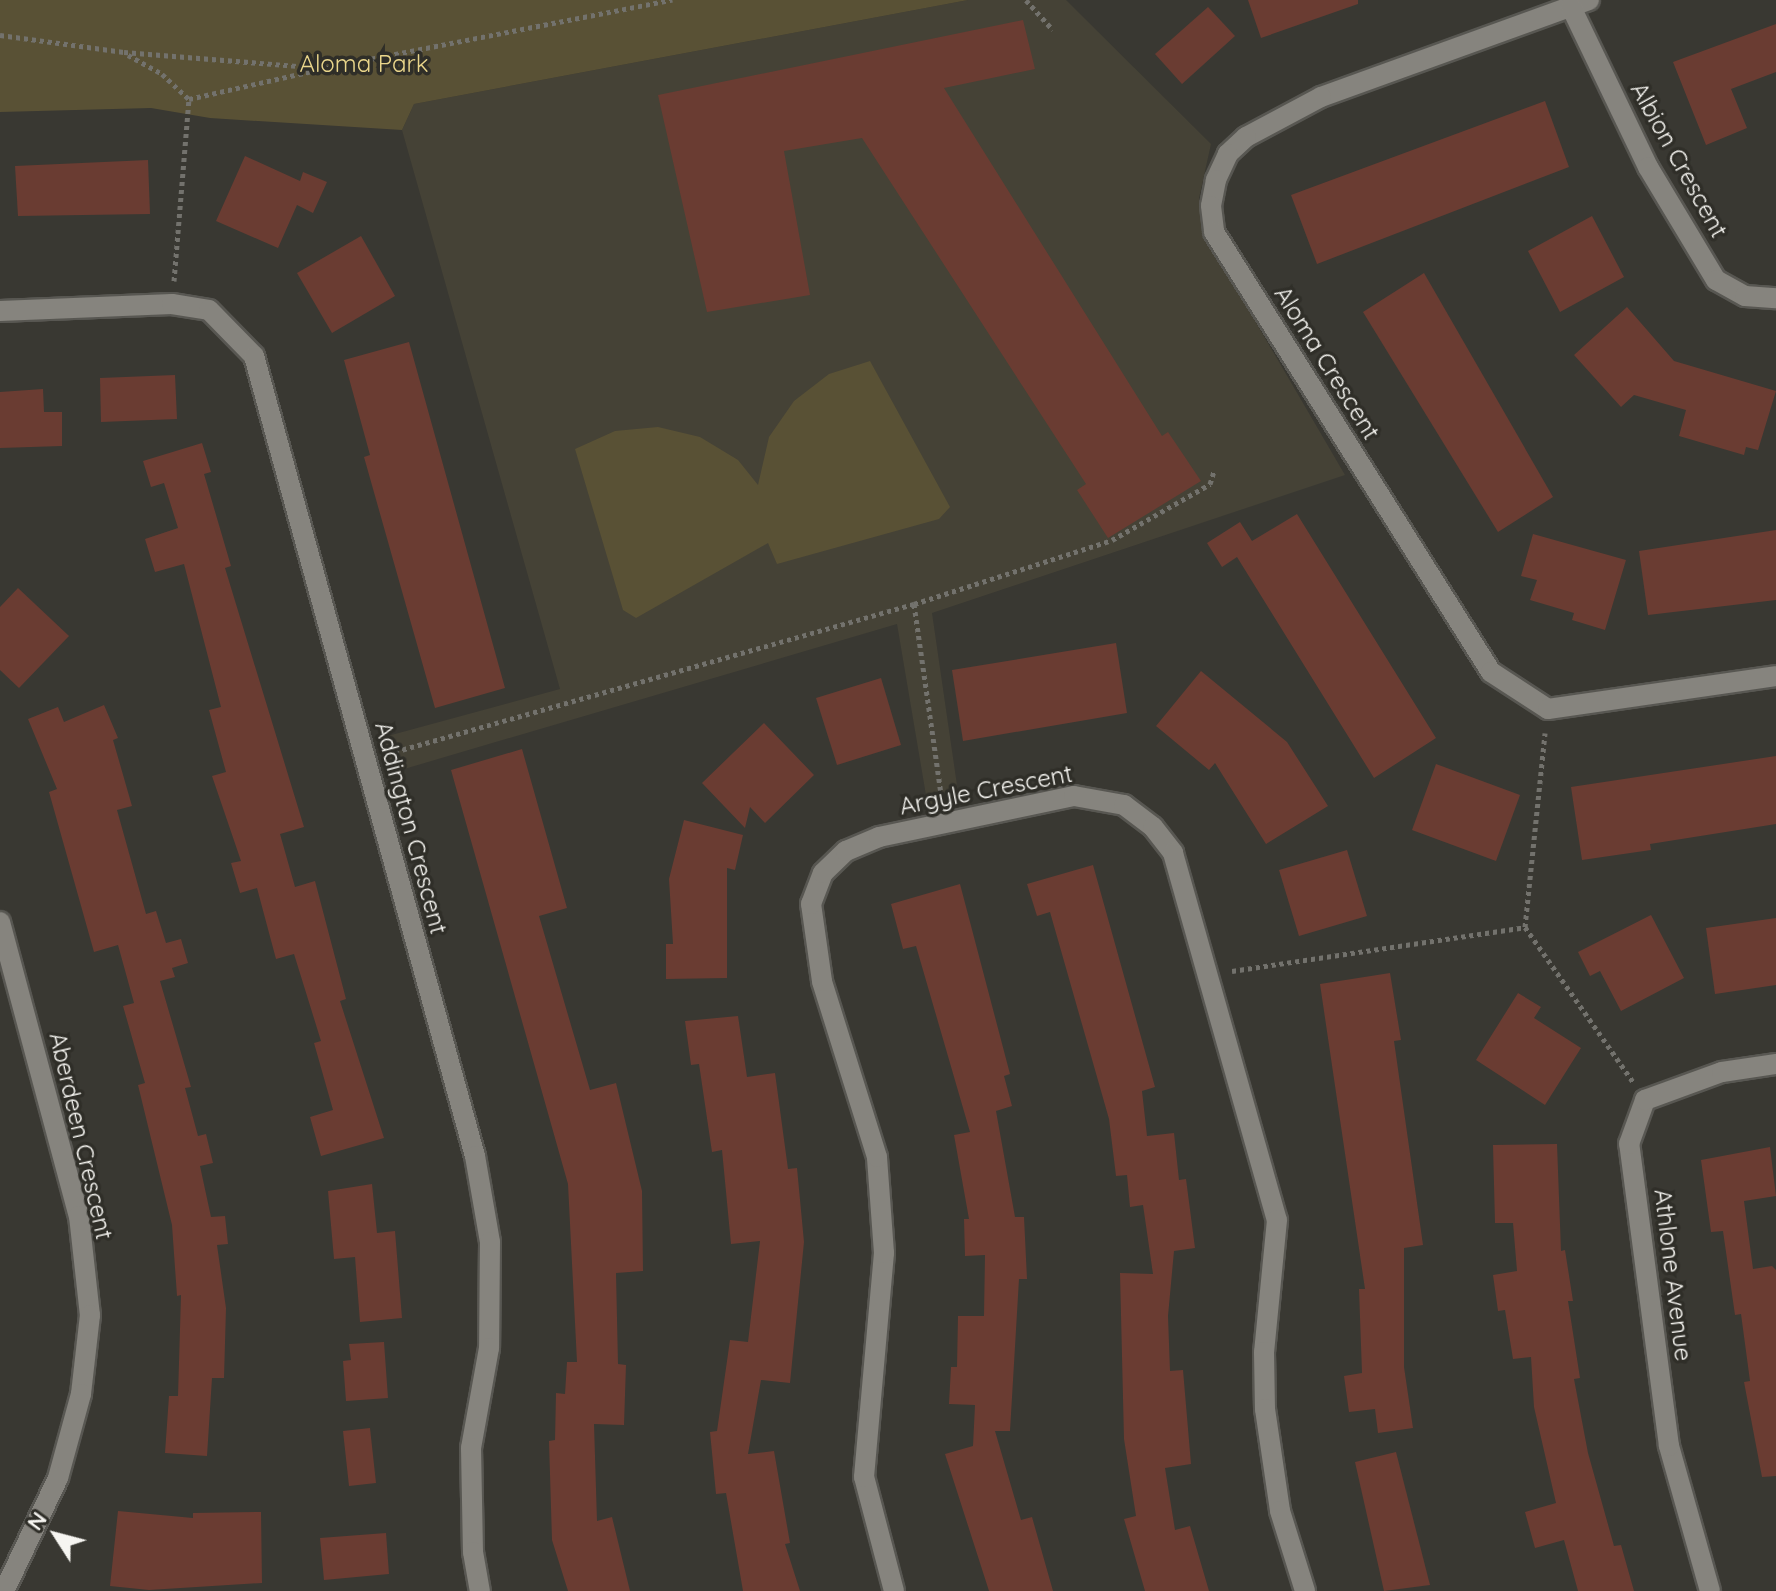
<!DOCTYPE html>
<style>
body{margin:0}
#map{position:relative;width:1776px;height:1591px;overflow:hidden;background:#393832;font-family:Quicksand,sans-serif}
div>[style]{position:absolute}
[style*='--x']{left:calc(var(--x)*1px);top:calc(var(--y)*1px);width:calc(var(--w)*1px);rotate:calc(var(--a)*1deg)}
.built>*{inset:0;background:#454236}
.green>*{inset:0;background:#595135}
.building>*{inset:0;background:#6a3c32}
.path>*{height:5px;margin-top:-2.5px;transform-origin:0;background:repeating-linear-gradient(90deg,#73726d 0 4px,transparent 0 8px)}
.roads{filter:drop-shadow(2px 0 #585752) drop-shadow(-2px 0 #585752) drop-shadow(0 2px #585752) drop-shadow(0 -2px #585752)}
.minor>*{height:20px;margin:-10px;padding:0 10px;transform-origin:10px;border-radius:10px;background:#86847e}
span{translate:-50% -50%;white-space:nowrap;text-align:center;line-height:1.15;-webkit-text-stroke:7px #2f2e28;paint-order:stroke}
.park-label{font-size:24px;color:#ead68b}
.street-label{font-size:24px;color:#f6f5f1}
.north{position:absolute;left:16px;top:1495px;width:80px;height:80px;-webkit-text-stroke:6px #2f2e28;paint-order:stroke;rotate:306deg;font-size:22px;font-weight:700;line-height:32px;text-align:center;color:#f6f5f1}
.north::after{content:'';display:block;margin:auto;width:28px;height:36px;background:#f6f5f1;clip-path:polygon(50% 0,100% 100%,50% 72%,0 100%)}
</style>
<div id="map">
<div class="built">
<div style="clip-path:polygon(968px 0,1066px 0,1211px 144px,1199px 198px,1209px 242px,1345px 475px,932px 613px,959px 799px,928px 807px,897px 624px,394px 772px,384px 737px,560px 689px,402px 130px,414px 104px)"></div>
</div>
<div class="green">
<div style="clip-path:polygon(0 0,968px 0,414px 104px,402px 130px,210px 118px,151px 108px,0 112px)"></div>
<div style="clip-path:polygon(870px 361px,950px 507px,939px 519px,777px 564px,768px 543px,636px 618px,623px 610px,575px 449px,615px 431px,658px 427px,700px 437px,738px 460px,758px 485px,769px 437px,794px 401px,829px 374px)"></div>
</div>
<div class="building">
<div style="clip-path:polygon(1248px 0,1358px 0,1358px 4px,1261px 38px)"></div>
<div style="clip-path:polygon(1208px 7px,1235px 36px,1182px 84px,1155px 54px)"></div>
<div style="clip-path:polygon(1023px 20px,1035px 69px,944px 88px,1162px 436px,1168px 432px,1201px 481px,1108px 538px,1077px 490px,1086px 484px,862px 138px,784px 151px,810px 295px,707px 312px,658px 95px)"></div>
<div style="clip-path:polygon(1776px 24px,1776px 72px,1731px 89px,1747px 128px,1706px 145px,1673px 62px)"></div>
<div style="clip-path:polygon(1545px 101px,1569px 167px,1317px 264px,1291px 195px)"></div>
<div style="clip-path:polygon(245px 156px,300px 181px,303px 172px,327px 182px,313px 213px,297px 205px,278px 248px,216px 221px)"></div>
<div style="clip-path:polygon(148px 160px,150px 214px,18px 216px,15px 166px)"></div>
<div style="clip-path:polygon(1592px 216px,1624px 277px,1560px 312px,1528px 251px)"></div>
<div style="clip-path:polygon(361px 236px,395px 296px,332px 333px,297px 273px)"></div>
<div style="clip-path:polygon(1424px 273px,1553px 497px,1498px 532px,1363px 312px)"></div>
<div style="clip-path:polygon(1627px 307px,1674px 361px,1776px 391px,1758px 450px,1746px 447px,1744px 455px,1679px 436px,1686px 410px,1634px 395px,1621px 407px,1574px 355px)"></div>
<div style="clip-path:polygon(409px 342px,505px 688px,435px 708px,364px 457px,370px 455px,344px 360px)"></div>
<div style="clip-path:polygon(175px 375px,177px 419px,101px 422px,100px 378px)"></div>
<div style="clip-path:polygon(43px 389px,44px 412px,62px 412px,62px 446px,0 448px,0 392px)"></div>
<div style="clip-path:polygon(202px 443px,211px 472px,204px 474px,231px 566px,225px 568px,304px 827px,280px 834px,295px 887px,315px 881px,346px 999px,340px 1001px,384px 1138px,321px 1156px,310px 1117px,333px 1110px,314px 1043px,321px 1041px,294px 954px,276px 959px,257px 888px,240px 893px,231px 863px,241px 861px,212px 776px,226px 772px,209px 710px,221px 707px,184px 564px,155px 572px,145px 539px,178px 528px,164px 483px,151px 487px,143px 461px)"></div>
<div style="clip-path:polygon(1297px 514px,1436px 738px,1374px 778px,1237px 557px,1222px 567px,1207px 543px,1240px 522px,1252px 541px)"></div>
<div style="clip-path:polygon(1776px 530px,1776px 600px,1648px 615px,1639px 551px)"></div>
<div style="clip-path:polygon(1533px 534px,1626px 560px,1605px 630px,1572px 620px,1574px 613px,1530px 600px,1537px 580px,1521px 576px)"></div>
<div style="clip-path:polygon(18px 588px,69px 636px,19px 688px,0 670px,0 607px)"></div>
<div style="clip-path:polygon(1116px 643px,1127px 713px,963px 741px,952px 670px)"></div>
<div style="clip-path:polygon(1201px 671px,1287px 742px,1328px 806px,1266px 844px,1215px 763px,1209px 770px,1156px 726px)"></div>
<div style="clip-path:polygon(881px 678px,901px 745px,837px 765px,816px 698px)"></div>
<div style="clip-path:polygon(104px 705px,118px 738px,113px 740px,132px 806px,117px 810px,146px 914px,156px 911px,166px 943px,181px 939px,188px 963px,172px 968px,175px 977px,160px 981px,191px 1087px,185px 1088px,198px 1136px,206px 1134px,213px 1163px,200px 1166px,211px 1217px,225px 1216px,228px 1244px,217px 1245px,226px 1308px,224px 1378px,212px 1378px,207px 1456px,165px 1453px,169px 1396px,178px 1396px,181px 1295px,177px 1296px,172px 1225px,138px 1085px,145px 1083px,123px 1006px,134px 1003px,118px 945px,94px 952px,49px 792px,57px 789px,28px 719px,58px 707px,64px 722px)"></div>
<div style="clip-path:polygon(764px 723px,814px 775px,765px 823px,750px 807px,745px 828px,702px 783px)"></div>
<div style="clip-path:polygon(522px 749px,567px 908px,539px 916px,590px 1090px,616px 1083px,642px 1191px,643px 1271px,616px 1273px,618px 1364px,626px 1365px,624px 1425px,594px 1424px,597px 1521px,612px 1517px,630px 1591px,568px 1591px,552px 1540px,549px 1441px,555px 1440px,556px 1393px,565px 1394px,567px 1362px,577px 1362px,568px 1184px,451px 770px)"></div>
<div style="clip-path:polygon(1776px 756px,1776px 824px,1650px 844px,1651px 850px,1582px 860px,1571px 787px)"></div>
<div style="clip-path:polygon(1436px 764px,1520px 795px,1496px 861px,1412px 830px)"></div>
<div style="clip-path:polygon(684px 820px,743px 835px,735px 870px,727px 868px,727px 978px,666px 979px,666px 944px,673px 944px,669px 879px)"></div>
<div style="clip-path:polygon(1347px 850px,1367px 916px,1299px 936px,1279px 870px)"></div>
<div style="clip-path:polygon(1093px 865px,1155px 1087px,1142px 1091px,1147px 1136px,1174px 1133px,1179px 1180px,1186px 1179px,1195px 1248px,1174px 1251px,1168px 1316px,1170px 1371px,1183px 1370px,1191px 1464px,1165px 1468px,1175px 1530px,1190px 1526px,1209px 1591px,1145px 1591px,1124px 1519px,1136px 1516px,1124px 1439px,1120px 1273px,1153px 1274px,1143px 1205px,1130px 1207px,1127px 1175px,1116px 1176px,1109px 1119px,1050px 912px,1037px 916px,1027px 884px)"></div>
<div style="clip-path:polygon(960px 884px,1010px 1074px,1004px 1076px,1012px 1106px,996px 1111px,1015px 1217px,1024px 1217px,1027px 1279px,1019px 1279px,1010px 1431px,995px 1431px,1021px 1520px,1032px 1517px,1053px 1591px,989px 1591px,945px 1454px,973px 1446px,975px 1405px,949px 1404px,951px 1367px,957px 1367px,958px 1316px,984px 1316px,985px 1255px,965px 1256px,964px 1219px,969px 1219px,954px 1135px,970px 1132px,916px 946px,903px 949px,891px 904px)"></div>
<div style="clip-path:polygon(1651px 915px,1684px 978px,1621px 1011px,1600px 971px,1590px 976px,1578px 952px)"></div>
<div style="clip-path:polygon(1776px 918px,1776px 985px,1715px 994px,1706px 928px)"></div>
<div style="clip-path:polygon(1390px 973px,1401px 1040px,1394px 1041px,1423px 1245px,1404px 1248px,1404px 1367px,1413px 1428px,1378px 1433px,1375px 1409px,1349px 1412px,1344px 1376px,1362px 1373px,1359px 1289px,1365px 1289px,1320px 984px)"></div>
<div style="clip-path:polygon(1518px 993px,1541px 1007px,1534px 1018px,1581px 1048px,1545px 1105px,1476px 1060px)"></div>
<div style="clip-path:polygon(738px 1016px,747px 1077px,775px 1073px,788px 1169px,797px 1168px,804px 1242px,790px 1383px,761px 1380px,748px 1454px,774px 1451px,790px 1543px,785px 1544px,800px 1591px,743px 1591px,726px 1493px,716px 1494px,710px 1432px,717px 1431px,730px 1340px,748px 1342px,760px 1241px,731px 1244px,722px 1150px,712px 1152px,699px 1064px,691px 1065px,685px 1021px)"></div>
<div style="clip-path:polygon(1557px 1144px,1561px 1251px,1565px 1250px,1573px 1301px,1568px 1301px,1580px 1378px,1574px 1379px,1588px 1453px,1614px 1546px,1621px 1545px,1634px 1591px,1578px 1591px,1564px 1540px,1535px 1548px,1525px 1512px,1556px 1503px,1534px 1407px,1531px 1357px,1513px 1359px,1505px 1310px,1498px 1311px,1493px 1275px,1517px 1271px,1513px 1223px,1495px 1223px,1493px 1145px)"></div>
<div style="clip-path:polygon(1770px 1147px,1776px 1196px,1744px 1201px,1753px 1269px,1772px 1266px,1776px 1270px,1776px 1476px,1762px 1477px,1744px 1382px,1750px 1381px,1741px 1314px,1735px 1315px,1723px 1231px,1711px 1232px,1701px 1160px)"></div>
<div style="clip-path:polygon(372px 1184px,377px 1233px,395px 1231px,402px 1318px,360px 1322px,355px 1257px,334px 1259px,328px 1191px)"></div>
<div style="clip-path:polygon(384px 1342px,388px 1398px,346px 1401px,343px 1361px,351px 1360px,349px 1344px)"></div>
<div style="clip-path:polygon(370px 1428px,376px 1483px,349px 1486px,343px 1431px)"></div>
<div style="clip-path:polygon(1396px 1452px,1430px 1585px,1384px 1591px,1355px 1462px)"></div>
<div style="clip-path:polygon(118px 1511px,193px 1518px,193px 1513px,261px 1512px,262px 1583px,149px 1590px,110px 1586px)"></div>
<div style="clip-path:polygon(386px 1533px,389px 1574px,324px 1580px,320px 1538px)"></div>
</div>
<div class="path">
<div style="--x:1026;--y:0;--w:40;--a:48"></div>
<div style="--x:0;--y:35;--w:125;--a:7.8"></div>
<div style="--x:124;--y:52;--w:201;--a:4.6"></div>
<div style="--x:324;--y:68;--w:355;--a:-11.1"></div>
<div style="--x:128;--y:55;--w:39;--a:29"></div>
<div style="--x:162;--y:74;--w:37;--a:43"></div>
<div style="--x:189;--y:99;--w:131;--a:-12.8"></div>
<div style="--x:174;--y:281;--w:183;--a:-85.3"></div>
<div style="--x:914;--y:604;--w:198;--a:81.9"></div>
<div style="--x:387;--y:754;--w:548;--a:-15.89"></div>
<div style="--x:914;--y:604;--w:208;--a:-17.9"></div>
<div style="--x:1112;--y:540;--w:113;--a:-29.7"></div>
<div style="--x:1210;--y:484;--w:14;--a:-73"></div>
<div style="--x:1525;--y:927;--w:195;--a:-84.1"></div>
<div style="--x:1232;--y:971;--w:296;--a:-8.5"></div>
<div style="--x:1525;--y:927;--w:189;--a:55.1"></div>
</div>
<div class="roads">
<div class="minor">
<div style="--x:1589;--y:0;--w:285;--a:160.1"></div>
<div style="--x:1321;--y:97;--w:85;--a:151.9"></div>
<div style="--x:1246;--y:137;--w:25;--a:137"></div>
<div style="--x:1228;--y:154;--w:29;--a:115"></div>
<div style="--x:1216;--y:180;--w:26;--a:101"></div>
<div style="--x:1211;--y:206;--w:26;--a:83"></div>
<div style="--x:1214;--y:232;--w:520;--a:57.81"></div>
<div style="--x:1491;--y:672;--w:68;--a:33"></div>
<div style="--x:1548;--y:709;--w:230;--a:-8.2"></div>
<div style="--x:1571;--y:7;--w:178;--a:64.3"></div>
<div style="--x:1648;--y:167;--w:132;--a:59"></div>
<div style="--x:1716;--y:280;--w:33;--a:29"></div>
<div style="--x:1745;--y:296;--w:31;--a:4"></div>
<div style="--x:0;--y:311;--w:172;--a:-2.3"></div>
<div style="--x:172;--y:304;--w:37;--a:9"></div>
<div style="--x:209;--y:310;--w:64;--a:45.6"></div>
<div style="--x:254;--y:356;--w:830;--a:74.56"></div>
<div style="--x:475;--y:1156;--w:87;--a:80.1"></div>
<div style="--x:490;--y:1242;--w:106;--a:90.5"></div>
<div style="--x:489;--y:1348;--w:102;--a:100.2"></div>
<div style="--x:471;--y:1448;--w:104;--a:88.9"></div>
<div style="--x:473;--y:1552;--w:40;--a:80"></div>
<div style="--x:0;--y:922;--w:304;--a:75"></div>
<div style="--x:79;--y:1216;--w:100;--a:83.7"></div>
<div style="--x:90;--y:1315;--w:80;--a:96.5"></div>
<div style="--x:81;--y:1394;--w:87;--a:105.3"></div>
<div style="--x:58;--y:1478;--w:125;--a:115.5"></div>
<div style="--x:894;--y:1591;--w:118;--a:-104.7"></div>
<div style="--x:864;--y:1477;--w:225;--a:-84.9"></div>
<div style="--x:884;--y:1253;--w:96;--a:-94.2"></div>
<div style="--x:877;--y:1157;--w:184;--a:-107.4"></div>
<div style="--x:822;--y:981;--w:78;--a:-98.1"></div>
<div style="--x:811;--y:904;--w:33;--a:-69"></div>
<div style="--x:823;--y:873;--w:32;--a:-44"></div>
<div style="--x:846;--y:851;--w:36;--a:-23"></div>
<div style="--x:879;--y:837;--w:199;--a:-11.9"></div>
<div style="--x:1074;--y:796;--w:51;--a:10.2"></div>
<div style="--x:1124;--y:805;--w:36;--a:37"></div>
<div style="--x:1153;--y:827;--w:33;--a:52"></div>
<div style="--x:1173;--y:853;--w:381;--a:74.2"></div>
<div style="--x:1277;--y:1220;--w:133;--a:95.6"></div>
<div style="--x:1264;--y:1352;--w:57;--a:89"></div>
<div style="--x:1265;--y:1409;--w:103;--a:81.6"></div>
<div style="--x:1280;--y:1511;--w:84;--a:72.6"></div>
<div style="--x:1710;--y:1591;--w:151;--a:-105.8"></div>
<div style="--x:1669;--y:1446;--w:305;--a:-97.5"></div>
<div style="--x:1629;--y:1144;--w:47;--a:-70"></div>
<div style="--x:1645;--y:1100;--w:82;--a:-20"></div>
<div style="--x:1722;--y:1072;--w:55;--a:-8.4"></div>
</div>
</div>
<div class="park-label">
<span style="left:364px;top:64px">Aloma Park</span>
</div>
<div class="street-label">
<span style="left:1679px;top:160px;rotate:61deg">Albion Crescent</span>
<span style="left:1327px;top:363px;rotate:58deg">Aloma Crescent</span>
<span style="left:986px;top:790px;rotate:-11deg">Argyle Crescent</span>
<span style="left:411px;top:828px;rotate:75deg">Addington Crescent</span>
<span style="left:81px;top:1136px;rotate:77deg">Aberdeen Crescent</span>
<span style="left:1673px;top:1275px;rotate:83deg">Athlone Avenue</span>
</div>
<div class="north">N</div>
</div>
